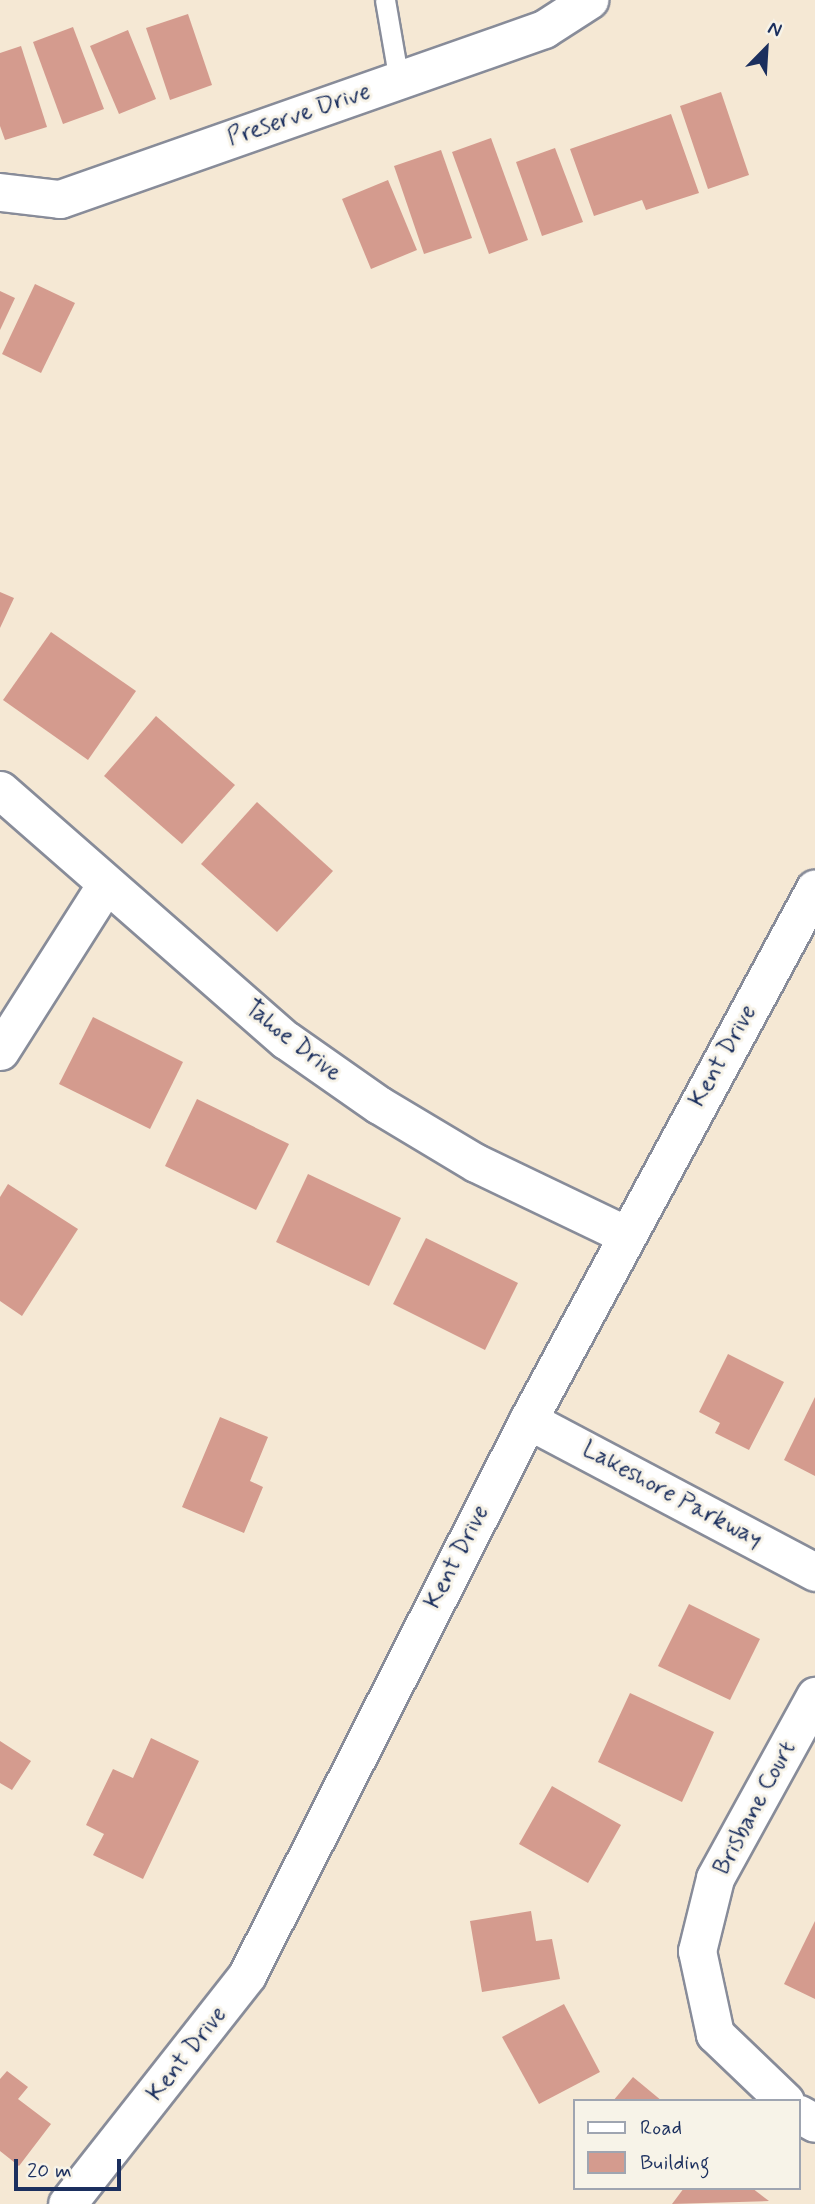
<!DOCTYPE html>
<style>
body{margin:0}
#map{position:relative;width:815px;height:2204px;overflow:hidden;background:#f5e8d4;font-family:Mynerve,sans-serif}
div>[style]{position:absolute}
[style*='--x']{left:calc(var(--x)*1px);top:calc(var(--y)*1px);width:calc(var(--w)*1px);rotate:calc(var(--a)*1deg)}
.building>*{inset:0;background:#d49b8e}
.roads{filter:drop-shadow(2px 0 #888c99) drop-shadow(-2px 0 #888c99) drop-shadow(0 2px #888c99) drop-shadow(0 -2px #888c99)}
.lane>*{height:19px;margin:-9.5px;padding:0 9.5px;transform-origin:9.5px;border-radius:9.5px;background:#fff}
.street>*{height:37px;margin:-18.5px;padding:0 18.5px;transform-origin:18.5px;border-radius:18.5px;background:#fff}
span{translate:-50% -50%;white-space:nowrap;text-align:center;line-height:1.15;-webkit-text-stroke:6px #f7f3e8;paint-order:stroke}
.street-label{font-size:24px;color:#1b2f5e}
.legend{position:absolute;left:573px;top:2099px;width:228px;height:91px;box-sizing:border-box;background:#f7f3e8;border:2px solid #9fa5b1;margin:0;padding:9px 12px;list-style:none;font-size:21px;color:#1b2f5e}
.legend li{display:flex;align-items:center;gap:14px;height:35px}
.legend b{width:35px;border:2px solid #9fa5b1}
.north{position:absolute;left:731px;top:14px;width:70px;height:70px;-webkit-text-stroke:5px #f7f3e8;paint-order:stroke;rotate:24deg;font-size:19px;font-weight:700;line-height:28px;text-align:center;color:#1b2f5e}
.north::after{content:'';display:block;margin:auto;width:24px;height:32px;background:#1b2f5e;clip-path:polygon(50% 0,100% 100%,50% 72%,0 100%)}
.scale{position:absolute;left:14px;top:2159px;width:107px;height:32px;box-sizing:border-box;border:4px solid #1b2f5e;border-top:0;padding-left:9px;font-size:21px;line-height:24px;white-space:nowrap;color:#1b2f5e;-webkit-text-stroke:5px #f7f3e8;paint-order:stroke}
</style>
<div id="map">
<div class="building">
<div style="clip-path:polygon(188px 14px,212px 85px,170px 100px,146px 28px)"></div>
<div style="clip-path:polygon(73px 27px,104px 109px,63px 124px,33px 42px)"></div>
<div style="clip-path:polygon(128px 30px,156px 99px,119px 114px,90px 46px)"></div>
<div style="clip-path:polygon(21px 46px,47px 127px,5px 140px,0 126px,0 53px)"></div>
<div style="clip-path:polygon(721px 92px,749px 175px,708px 189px,680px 106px)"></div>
<div style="clip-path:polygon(671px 114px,699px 193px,646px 210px,642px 200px,594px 216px,570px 149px)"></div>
<div style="clip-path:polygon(491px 138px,528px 240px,489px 254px,452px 152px)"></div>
<div style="clip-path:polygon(555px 148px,583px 222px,542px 236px,516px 162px)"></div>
<div style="clip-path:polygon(441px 150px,472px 238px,424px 254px,394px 166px)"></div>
<div style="clip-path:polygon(388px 180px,417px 250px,371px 269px,342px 199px)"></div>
<div style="clip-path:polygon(35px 284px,75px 303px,41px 373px,2px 354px)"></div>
<div style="clip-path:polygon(0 291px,15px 298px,0 330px)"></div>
<div style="clip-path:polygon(0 592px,14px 598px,0 628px)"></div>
<div style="clip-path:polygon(51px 632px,136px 691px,88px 760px,3px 700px)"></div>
<div style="clip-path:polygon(156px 716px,235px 785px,182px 844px,104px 776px)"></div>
<div style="clip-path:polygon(257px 802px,333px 871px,277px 932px,201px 864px)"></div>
<div style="clip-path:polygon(93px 1017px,183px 1062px,150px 1129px,59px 1084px)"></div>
<div style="clip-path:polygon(197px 1099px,289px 1144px,256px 1210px,165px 1166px)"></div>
<div style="clip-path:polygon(308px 1174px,401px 1218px,369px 1286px,276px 1242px)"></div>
<div style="clip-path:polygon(8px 1184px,78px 1229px,22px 1316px,0 1301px,0 1197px)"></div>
<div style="clip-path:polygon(426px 1238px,518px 1283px,485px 1350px,393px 1304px)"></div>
<div style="clip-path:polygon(728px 1354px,784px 1382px,749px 1450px,715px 1433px,720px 1423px,699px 1412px)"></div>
<div style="clip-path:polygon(815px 1397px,815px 1476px,784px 1460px)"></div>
<div style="clip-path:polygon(220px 1417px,268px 1437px,250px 1481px,263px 1487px,244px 1533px,182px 1507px)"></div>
<div style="clip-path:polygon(689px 1604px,760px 1639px,730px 1700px,658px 1666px)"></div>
<div style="clip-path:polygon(630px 1693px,714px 1732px,682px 1802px,598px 1762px)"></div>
<div style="clip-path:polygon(151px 1738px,199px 1761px,143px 1879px,93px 1855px,104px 1834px,86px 1825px,113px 1769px,133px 1778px)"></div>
<div style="clip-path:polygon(0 1741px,31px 1761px,12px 1790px,0 1783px)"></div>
<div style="clip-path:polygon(552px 1786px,621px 1825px,588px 1883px,519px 1844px)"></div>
<div style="clip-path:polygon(531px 1911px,536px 1941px,552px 1939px,560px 1979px,482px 1992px,470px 1921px)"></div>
<div style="clip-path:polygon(815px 1921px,815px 1999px,784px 1984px)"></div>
<div style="clip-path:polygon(564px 2004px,600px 2072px,539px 2104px,502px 2037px)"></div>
<div style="clip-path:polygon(7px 2071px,28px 2087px,18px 2099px,51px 2124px,19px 2166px,0 2151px,0 2079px)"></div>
<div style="clip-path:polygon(633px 2077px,662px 2101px,613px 2101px)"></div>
<div style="clip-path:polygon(684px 2188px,752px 2188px,769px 2201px,672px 2204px)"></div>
</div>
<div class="roads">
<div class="lane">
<div style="--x:385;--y:0;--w:82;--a:80.2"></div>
</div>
<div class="street">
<div style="--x:0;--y:192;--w:60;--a:6.7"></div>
<div style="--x:60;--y:199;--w:513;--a:-19.35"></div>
<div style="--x:544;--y:29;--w:54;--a:-32.8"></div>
<div style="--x:0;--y:790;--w:380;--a:41.2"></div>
<div style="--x:286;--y:1040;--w:113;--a:35"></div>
<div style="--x:379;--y:1105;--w:113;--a:30.9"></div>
<div style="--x:476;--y:1163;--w:166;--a:25.6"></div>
<div style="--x:0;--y:1051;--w:198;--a:-57.6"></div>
<div style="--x:528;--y:1420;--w:325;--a:27.9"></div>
<div style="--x:785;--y:2101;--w:97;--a:-136.3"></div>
<div style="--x:715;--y:2034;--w:85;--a:-102.2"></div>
<div style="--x:697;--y:1951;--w:75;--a:-76.1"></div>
<div style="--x:715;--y:1878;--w:208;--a:-61.2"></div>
<div style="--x:799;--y:2114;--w:18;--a:29"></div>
<div style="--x:67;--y:2204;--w:291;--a:-51.8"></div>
<div style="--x:247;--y:1975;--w:622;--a:-63.15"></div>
<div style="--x:528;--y:1420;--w:604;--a:-61.65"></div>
</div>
</div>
<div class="street-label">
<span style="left:299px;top:115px;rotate:-19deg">Preserve Drive</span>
<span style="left:293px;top:1041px;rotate:38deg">Tahoe Drive</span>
<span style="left:723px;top:1056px;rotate:-61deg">Kent Drive</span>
<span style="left:672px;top:1495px;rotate:28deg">Lakeshore Parkway</span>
<span style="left:457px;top:1557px;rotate:-63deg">Kent Drive</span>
<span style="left:755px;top:1808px;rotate:-62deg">Brisbane Court</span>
<span style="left:187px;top:2054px;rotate:-52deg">Kent Drive</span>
</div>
<ul class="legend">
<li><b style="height:9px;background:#fff"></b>Road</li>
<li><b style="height:19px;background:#d49b8e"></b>Building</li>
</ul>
<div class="north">N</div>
<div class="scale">20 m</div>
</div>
